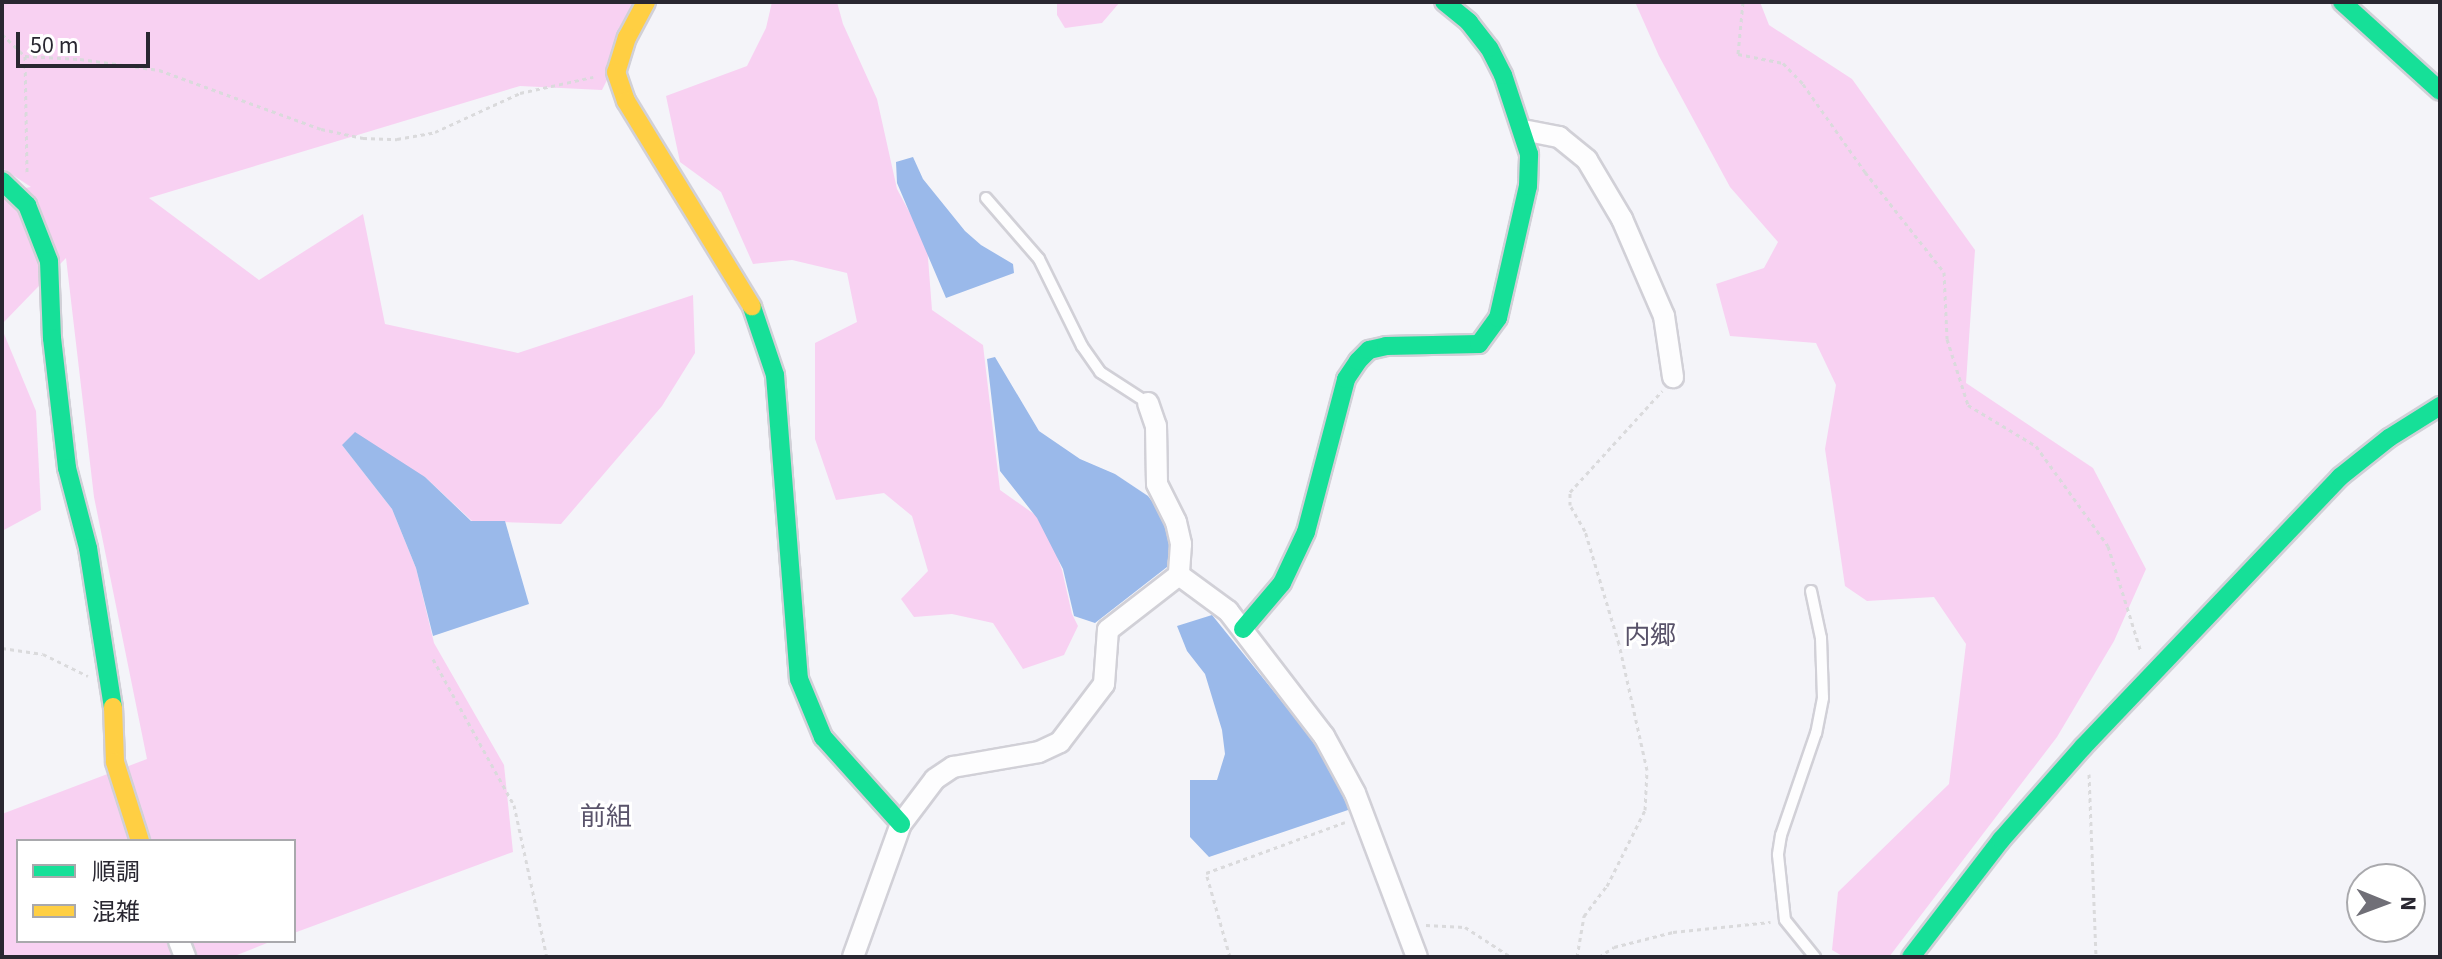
<!DOCTYPE html>
<meta charset="utf-8">
<style>
body{margin:0}
#map{position:relative;width:2442px;height:959px;overflow:hidden;background:#f4f4f9;font-family:"Source Sans 3","Noto Sans JP",sans-serif}
div>[style]{position:absolute}
[style*='--x']{left:calc(var(--x)*1px);top:calc(var(--y)*1px);width:calc(var(--w)*1px);rotate:calc(var(--a)*1deg)}
.green>*{inset:0;background:#f8d1f2}
.water>*{inset:0;background:#9ab9ea}
.path>*{height:3px;margin-top:-1.5px;transform-origin:0;background:repeating-linear-gradient(90deg,#dadadc 0 4px,transparent 0 8px)}
.roads{filter:drop-shadow(2px 0 #d1d0d7) drop-shadow(-2px 0 #d1d0d7) drop-shadow(0 2px #d1d0d7) drop-shadow(0 -2px #d1d0d7)}
.lane>*{height:10px;margin:-5px;padding:0 5px;transform-origin:5px;border-radius:5px;background:#fdfdfe}
.street>*{height:20px;margin:-10px;padding:0 10px;transform-origin:10px;border-radius:10px;background:#fdfdfe}
.fast>*{height:18px;margin:-9px;padding:0 9px;transform-origin:9px;border-radius:9px;background:#16e098}
.slow>*{height:18px;margin:-9px;padding:0 9px;transform-origin:9px;border-radius:9px;background:#ffcf43}
span{translate:-50% -50%;white-space:nowrap;text-align:center;line-height:1.15;-webkit-text-stroke:6px #fff;paint-order:stroke}
.neighbourhood-label{font-size:26px;color:#59536a}
.frame{position:absolute;inset:0;border:4px solid #292731;pointer-events:none}
.legend{position:absolute;left:16px;top:839px;width:280px;height:104px;box-sizing:border-box;background:#fff;border:2px solid #a9a9ad;margin:0;padding:10px 14px;list-style:none;font-size:24px;color:#292731}
.legend li{display:flex;align-items:center;gap:16px;height:40px}
.legend b{width:40px;border:2px solid #a9a9ad}
.north{position:absolute;left:2346px;top:863px;width:80px;height:80px;box-sizing:border-box;background:#fff;border:2px solid #a9a9ad;border-radius:50%;rotate:91deg;font-size:22px;font-weight:700;line-height:32px;text-align:center;color:#292731}
.north::after{content:'';display:block;margin:auto;width:28px;height:36px;background:#706f77;clip-path:polygon(50% 0,100% 100%,50% 72%,0 100%)}
.scale{position:absolute;left:16px;top:32px;width:134px;height:36px;box-sizing:border-box;border:4px solid #292731;border-top:0;padding-left:10px;font-size:24px;line-height:28px;white-space:nowrap;color:#292731;-webkit-text-stroke:6px #fff;paint-order:stroke}
</style>
<div id="map">
<div class="green">
<div style="clip-path:polygon(2px 2px,646px 2px,602px 90px,520px 86px,149px 198px,259px 280px,363px 214px,385px 324px,518px 353px,693px 295px,695px 353px,662px 406px,561px 524px,472px 521px,425px 477px,342px 445px,392px 509px,416px 568px,434px 643px,504px 765px,513px 852px,294px 933px,294px 841px,18px 841px,18px 941px,272px 941px,232px 957px,2px 957px,2px 814px,147px 759px,94px 497px,66px 258px,2px 324px,2px 192px,31px 187px,2px 168px)"></div>
<div style="clip-path:polygon(772px 2px,837px 2px,843px 24px,877px 99px,897px 189px,927px 245px,932px 310px,983px 345px,1000px 490px,1044px 521px,1062px 570px,1072px 614px,1078px 626px,1064px 655px,1023px 669px,993px 623px,952px 614px,914px 617px,901px 599px,928px 571px,912px 516px,884px 493px,836px 500px,815px 439px,815px 343px,857px 322px,847px 273px,792px 260px,753px 264px,721px 192px,680px 162px,666px 96px,747px 66px,766px 28px)"></div>
<div style="clip-path:polygon(1057px 2px,1120px 2px,1102px 23px,1065px 28px,1057px 15px)"></div>
<div style="clip-path:polygon(1635px 2px,1760px 2px,1769px 25px,1852px 79px,1975px 250px,1966px 383px,2093px 468px,2146px 569px,2114px 641px,2057px 737px,1889px 957px,1844px 957px,1832px 950px,1838px 892px,1949px 784px,1966px 644px,1934px 597px,1867px 601px,1845px 586px,1825px 449px,1836px 385px,1816px 343px,1730px 336px,1716px 284px,1764px 268px,1778px 242px,1730px 187px,1659px 56px)"></div>
<div style="clip-path:polygon(2px 329px,36px 411px,41px 510px,2px 531px)"></div>
</div>
<div class="water">
<div style="clip-path:polygon(913px 157px,923px 179px,965px 231px,981px 245px,1013px 264px,1014px 273px,946px 298px,897px 183px,896px 162px)"></div>
<div style="clip-path:polygon(995px 357px,1039px 431px,1080px 459px,1115px 474px,1148px 496px,1167px 521px,1171px 535px,1167px 567px,1095px 623px,1074px 616px,1063px 569px,1037px 518px,1000px 471px,987px 359px)"></div>
<div style="clip-path:polygon(355px 432px,425px 477px,471px 521px,505px 521px,529px 604px,433px 636px,416px 568px,392px 509px,342px 445px)"></div>
<div style="clip-path:polygon(1212px 615px,1321px 750px,1351px 809px,1209px 857px,1190px 837px,1190px 780px,1217px 780px,1225px 754px,1222px 730px,1205px 674px,1187px 651px,1177px 626px)"></div>
</div>
<div class="path">
<div style="--x:1743;--y:2;--w:52;--a:95.5"></div>
<div style="--x:1738;--y:54;--w:46;--a:11.3"></div>
<div style="--x:1783;--y:63;--w:29;--a:46"></div>
<div style="--x:1803;--y:84;--w:108;--a:54.8"></div>
<div style="--x:1865;--y:172;--w:127;--a:51.7"></div>
<div style="--x:1944;--y:272;--w:67;--a:87.4"></div>
<div style="--x:1947;--y:339;--w:69;--a:72.3"></div>
<div style="--x:1968;--y:405;--w:79;--a:31.1"></div>
<div style="--x:2036;--y:446;--w:123;--a:54.2"></div>
<div style="--x:2108;--y:546;--w:111;--a:72.7"></div>
<div style="--x:2;--y:34;--w:32;--a:44"></div>
<div style="--x:25;--y:56;--w:55;--a:3.1"></div>
<div style="--x:80;--y:59;--w:80;--a:7.9"></div>
<div style="--x:159;--y:70;--w:172;--a:20"></div>
<div style="--x:321;--y:129;--w:43;--a:12.1"></div>
<div style="--x:363;--y:138;--w:34;--a:2"></div>
<div style="--x:397;--y:139;--w:39;--a:-10"></div>
<div style="--x:435;--y:132;--w:94;--a:-24.6"></div>
<div style="--x:520;--y:93;--w:75;--a:-12.4"></div>
<div style="--x:25;--y:56;--w:116;--a:89"></div>
<div style="--x:2;--y:648;--w:41;--a:8.3"></div>
<div style="--x:43;--y:654;--w:50;--a:26.1"></div>
<div style="--x:433;--y:659;--w:167;--a:61"></div>
<div style="--x:514;--y:805;--w:156;--a:77.8"></div>
<div style="--x:2089;--y:774;--w:183;--a:87.8"></div>
<div style="--x:1426;--y:925;--w:39;--a:3"></div>
<div style="--x:1465;--y:927;--w:55;--a:33.1"></div>
<div style="--x:1230;--y:957;--w:87;--a:-105.9"></div>
<div style="--x:1206;--y:873;--w:148;--a:-20.1"></div>
<div style="--x:1577;--y:957;--w:42;--a:-80.3"></div>
<div style="--x:1584;--y:916;--w:38;--a:-53"></div>
<div style="--x:1607;--y:886;--w:85;--a:-63.4"></div>
<div style="--x:1645;--y:810;--w:40;--a:-87.1"></div>
<div style="--x:1647;--y:770;--w:129;--a:-102.5"></div>
<div style="--x:1619;--y:644;--w:118;--a:-106.7"></div>
<div style="--x:1585;--y:531;--w:30;--a:-120"></div>
<div style="--x:1570;--y:505;--w:13;--a:-90"></div>
<div style="--x:1570;--y:492;--w:137;--a:-47.7"></div>
<div style="--x:1599;--y:957;--w:18;--a:-34"></div>
<div style="--x:1614;--y:947;--w:61;--a:-14.3"></div>
<div style="--x:1673;--y:932;--w:98;--a:-5.9"></div>
</div>
<div class="roads">
<div class="lane">
<div style="--x:986;--y:198;--w:81;--a:49"></div>
<div style="--x:1039;--y:259;--w:97;--a:63.7"></div>
<div style="--x:1082;--y:346;--w:32;--a:55"></div>
<div style="--x:1100;--y:372;--w:57;--a:32.9"></div>
<div style="--x:1811;--y:591;--w:48;--a:78"></div>
<div style="--x:1821;--y:638;--w:60;--a:88.1"></div>
<div style="--x:1823;--y:698;--w:36;--a:101"></div>
<div style="--x:1816;--y:733;--w:108;--a:108.9"></div>
<div style="--x:1781;--y:835;--w:20;--a:99"></div>
<div style="--x:1778;--y:855;--w:65;--a:83.9"></div>
<div style="--x:1785;--y:920;--w:48;--a:51"></div>
</div>
<div class="street">
<div style="--x:1523;--y:130;--w:37;--a:11"></div>
<div style="--x:1559;--y:137;--w:36;--a:39"></div>
<div style="--x:1587;--y:160;--w:69;--a:59.3"></div>
<div style="--x:1622;--y:219;--w:106;--a:66.6"></div>
<div style="--x:1664;--y:316;--w:62;--a:81.6"></div>
<div style="--x:1148;--y:403;--w:24;--a:71"></div>
<div style="--x:1156;--y:426;--w:58;--a:89"></div>
<div style="--x:1157;--y:484;--w:42;--a:63.4"></div>
<div style="--x:1176;--y:522;--w:23;--a:77"></div>
<div style="--x:1181;--y:544;--w:31;--a:94"></div>
<div style="--x:1179;--y:575;--w:61;--a:36.3"></div>
<div style="--x:1228;--y:611;--w:158;--a:52.5"></div>
<div style="--x:1324;--y:736;--w:65;--a:61.5"></div>
<div style="--x:1355;--y:793;--w:175;--a:69.3"></div>
<div style="--x:179;--y:941;--w:17;--a:69"></div>
<div style="--x:853;--y:957;--w:141;--a:-70.2"></div>
<div style="--x:901;--y:824;--w:56;--a:-52.9"></div>
<div style="--x:935;--y:779;--w:22;--a:-34"></div>
<div style="--x:953;--y:767;--w:87;--a:-9.9"></div>
<div style="--x:1039;--y:752;--w:23;--a:-25"></div>
<div style="--x:1060;--y:742;--w:73;--a:-52.8"></div>
<div style="--x:1104;--y:684;--w:54;--a:-85.8"></div>
<div style="--x:1108;--y:630;--w:90;--a:-37.8"></div>
</div>
<div class="fast">
<div style="--x:2342;--y:2;--w:132;--a:42.2"></div>
<div style="--x:2;--y:181;--w:35;--a:44"></div>
<div style="--x:27;--y:205;--w:60;--a:68.6"></div>
<div style="--x:49;--y:261;--w:77;--a:87.8"></div>
<div style="--x:52;--y:338;--w:131;--a:83.4"></div>
<div style="--x:67;--y:468;--w:83;--a:75.3"></div>
<div style="--x:88;--y:548;--w:161;--a:81.1"></div>
<div style="--x:752;--y:307;--w:72;--a:71.3"></div>
<div style="--x:775;--y:375;--w:305;--a:85.5"></div>
<div style="--x:799;--y:679;--w:63;--a:67.5"></div>
<div style="--x:823;--y:737;--w:117;--a:48.1"></div>
<div style="--x:1243;--y:629;--w:60;--a:-49.7"></div>
<div style="--x:1282;--y:583;--w:56;--a:-64.8"></div>
<div style="--x:1306;--y:532;--w:158;--a:-75.3"></div>
<div style="--x:1346;--y:379;--w:22;--a:-56"></div>
<div style="--x:1358;--y:361;--w:16;--a:-45"></div>
<div style="--x:1369;--y:350;--w:17;--a:-13"></div>
<div style="--x:1386;--y:346;--w:93;--a:-1.2"></div>
<div style="--x:1479;--y:344;--w:32;--a:-54"></div>
<div style="--x:1498;--y:318;--w:135;--a:-77.2"></div>
<div style="--x:1528;--y:186;--w:32;--a:-88"></div>
<div style="--x:1529;--y:154;--w:83;--a:-108.2"></div>
<div style="--x:1503;--y:75;--w:30;--a:-117"></div>
<div style="--x:1489;--y:48;--w:33;--a:-128"></div>
<div style="--x:1469;--y:22;--w:32;--a:-141"></div>
<div style="--x:1911;--y:957;--w:148;--a:-52.4"></div>
<div style="--x:2001;--y:840;--w:124;--a:-48.6"></div>
<div style="--x:2083;--y:747;--w:373;--a:-46.4"></div>
<div style="--x:2340;--y:477;--w:63;--a:-38.5"></div>
<div style="--x:2389;--y:438;--w:60;--a:-32.1"></div>
</div>
<div class="slow">
<div style="--x:646;--y:2;--w:40;--a:118"></div>
<div style="--x:627;--y:37;--w:37;--a:107"></div>
<div style="--x:616;--y:72;--w:31;--a:71"></div>
<div style="--x:626;--y:101;--w:241;--a:58.5"></div>
<div style="--x:113;--y:707;--w:55;--a:87.9"></div>
<div style="--x:115;--y:762;--w:83;--a:72.4"></div>
</div>
</div>
<div class="neighbourhood-label">
<span style="left:1650px;top:636px">内郷</span>
<span style="left:606px;top:817px">前組</span>
</div>
<div class="frame"></div>
<ul class="legend">
<li><b style="height:10px;background:#16e098"></b>順調</li>
<li><b style="height:10px;background:#ffcf43"></b>混雑</li>
</ul>
<div class="north">N</div>
<div class="scale">50 m</div>
</div>
